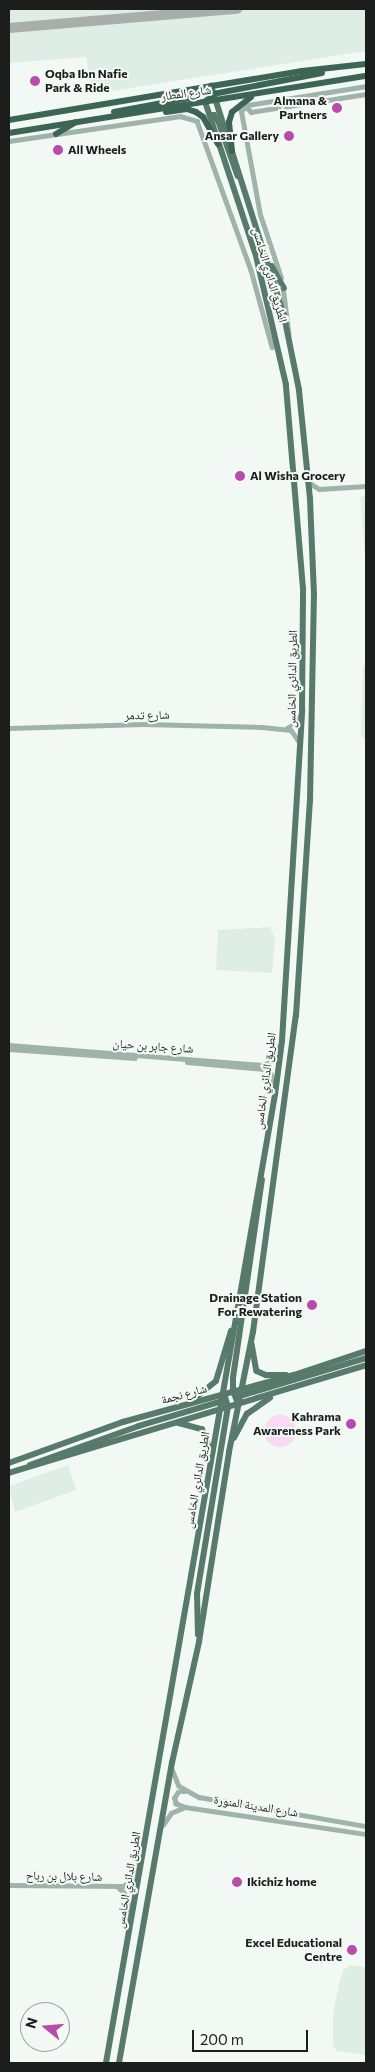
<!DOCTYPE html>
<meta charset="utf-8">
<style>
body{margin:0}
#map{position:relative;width:375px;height:2072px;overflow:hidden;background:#f2f9f5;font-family:Commissioner,"Noto Naskh Arabic",sans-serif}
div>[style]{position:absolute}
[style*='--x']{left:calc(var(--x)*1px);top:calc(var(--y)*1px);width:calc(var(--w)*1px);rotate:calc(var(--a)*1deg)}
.built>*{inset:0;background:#deeee6}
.green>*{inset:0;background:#fbd9f5}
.round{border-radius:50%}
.taxiway>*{height:10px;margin:-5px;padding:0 5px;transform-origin:5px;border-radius:5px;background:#a8aeab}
.minor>*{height:4.5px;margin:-2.25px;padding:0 2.25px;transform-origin:2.25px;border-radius:2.25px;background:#a0b3aa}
.major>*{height:5.5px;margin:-2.75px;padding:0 2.75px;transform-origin:2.75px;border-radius:2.75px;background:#577a6b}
.highway>*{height:6px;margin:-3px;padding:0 3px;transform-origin:3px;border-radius:3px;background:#3d6554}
.dots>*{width:14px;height:14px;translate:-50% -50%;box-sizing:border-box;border:2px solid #f2f9f5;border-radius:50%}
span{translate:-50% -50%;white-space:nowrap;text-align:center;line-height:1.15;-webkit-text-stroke:4px #f2f9f5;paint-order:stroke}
.poi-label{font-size:12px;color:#1c1e1d;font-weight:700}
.left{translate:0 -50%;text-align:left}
.right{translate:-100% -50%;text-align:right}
.street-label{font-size:12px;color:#1c1e1d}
.frame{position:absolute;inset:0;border:10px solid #1c1e1d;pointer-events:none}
.north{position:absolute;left:20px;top:2002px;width:50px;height:50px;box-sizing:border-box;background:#f2f9f5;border:1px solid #9ca19f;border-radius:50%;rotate:287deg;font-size:14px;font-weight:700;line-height:20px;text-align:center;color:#1c1e1d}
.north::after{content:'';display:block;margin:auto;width:18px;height:22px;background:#b84cab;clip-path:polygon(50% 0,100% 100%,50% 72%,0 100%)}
.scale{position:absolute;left:192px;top:2030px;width:116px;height:22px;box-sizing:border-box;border:2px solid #1c1e1d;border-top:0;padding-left:6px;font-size:15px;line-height:18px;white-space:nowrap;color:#1c1e1d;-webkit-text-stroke:4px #f2f9f5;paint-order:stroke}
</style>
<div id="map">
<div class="built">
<div style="clip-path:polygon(9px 9px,366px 9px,366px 51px,92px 94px,86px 57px,9px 63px)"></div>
<div style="clip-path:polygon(366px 494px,366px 567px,360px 498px)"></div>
<div style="clip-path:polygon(366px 664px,366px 740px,365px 740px,361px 736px,363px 667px)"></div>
<div style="clip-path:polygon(270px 927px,275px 939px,272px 973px,216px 970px,218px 930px)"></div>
<div style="clip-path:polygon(68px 1465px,76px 1490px,15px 1512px,9px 1486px)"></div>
<div style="clip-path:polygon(350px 1965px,366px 1967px,366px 2055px,337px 2051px,333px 2045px,333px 2016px,338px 1988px,343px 1970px)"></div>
</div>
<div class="green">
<div class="round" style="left:264px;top:1415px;width:32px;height:32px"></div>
</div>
<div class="taxiway">
<div style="--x:9;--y:28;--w:229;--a:-4.8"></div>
</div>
<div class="minor">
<div style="--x:246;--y:106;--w:8;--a:50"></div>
<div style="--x:251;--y:112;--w:116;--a:-8.9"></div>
<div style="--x:9;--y:141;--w:173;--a:-8.3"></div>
<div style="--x:180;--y:116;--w:18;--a:16"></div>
<div style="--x:197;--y:121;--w:158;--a:70.1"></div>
<div style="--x:251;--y:270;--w:80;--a:74.7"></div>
<div style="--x:281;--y:278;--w:66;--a:-108.4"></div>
<div style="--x:260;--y:215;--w:106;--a:-100.4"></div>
<div style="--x:241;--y:111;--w:9;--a:-41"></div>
<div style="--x:248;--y:105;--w:120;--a:-9.1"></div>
<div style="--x:283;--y:286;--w:49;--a:83"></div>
<div style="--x:308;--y:482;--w:13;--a:32"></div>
<div style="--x:319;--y:489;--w:47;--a:-3.7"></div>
<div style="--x:9;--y:728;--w:134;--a:-1.7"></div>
<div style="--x:143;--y:724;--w:119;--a:1.4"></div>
<div style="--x:262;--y:727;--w:29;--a:6"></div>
<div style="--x:291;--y:730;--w:16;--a:55"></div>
<div style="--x:287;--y:728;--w:10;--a:-29"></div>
<div style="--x:296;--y:723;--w:11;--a:-63"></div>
<div style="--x:9;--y:1045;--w:254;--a:4.5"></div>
<div style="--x:262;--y:1065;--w:11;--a:-22"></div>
<div style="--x:272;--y:1061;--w:18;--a:-63"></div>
<div style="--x:9;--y:1049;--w:126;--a:4.1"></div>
<div style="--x:187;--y:1062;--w:77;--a:5.2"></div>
<div style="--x:264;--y:1069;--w:9;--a:36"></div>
<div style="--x:271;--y:1074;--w:16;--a:79"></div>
<div style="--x:172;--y:1769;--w:18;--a:68"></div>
<div style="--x:179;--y:1786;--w:23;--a:29"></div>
<div style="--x:199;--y:1797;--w:169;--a:9.9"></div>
<div style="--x:184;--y:1807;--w:9;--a:-159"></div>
<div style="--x:176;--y:1804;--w:6;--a:-108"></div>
<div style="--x:174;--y:1798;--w:7;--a:-56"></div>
<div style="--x:178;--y:1792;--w:7;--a:0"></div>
<div style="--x:163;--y:1825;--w:14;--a:-56"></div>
<div style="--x:171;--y:1813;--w:15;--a:-23"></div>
<div style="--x:185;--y:1807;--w:183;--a:8.5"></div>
<div style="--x:9;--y:1885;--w:114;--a:0.5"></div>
<div style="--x:123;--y:1886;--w:11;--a:-34"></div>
<div style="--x:132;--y:1880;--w:20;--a:-70"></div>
<div style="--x:119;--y:1888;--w:12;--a:42"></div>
<div style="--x:128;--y:1896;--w:22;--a:87"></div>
</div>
<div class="major">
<div style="--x:210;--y:115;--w:4;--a:0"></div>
<div style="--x:214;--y:115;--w:9;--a:54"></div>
<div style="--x:219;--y:122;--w:57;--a:70.6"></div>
<div style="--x:272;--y:266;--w:25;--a:61"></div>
<div style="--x:252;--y:1344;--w:27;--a:80"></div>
<div style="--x:257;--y:1371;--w:10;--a:24"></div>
<div style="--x:266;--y:1375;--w:20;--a:0"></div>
<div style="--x:237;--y:1397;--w:135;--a:-16.8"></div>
<div style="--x:194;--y:1399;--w:28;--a:-39"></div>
<div style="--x:216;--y:1381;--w:52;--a:-73.3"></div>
<div style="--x:238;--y:1404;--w:14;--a:-111"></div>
<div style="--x:233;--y:1391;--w:13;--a:-90"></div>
<div style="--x:233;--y:1378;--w:200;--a:-81.7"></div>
<div style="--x:179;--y:1423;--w:24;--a:15"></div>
<div style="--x:202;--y:1429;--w:24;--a:68"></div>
<div style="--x:234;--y:1438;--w:27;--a:-62"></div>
<div style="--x:247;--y:1414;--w:28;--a:-35"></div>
<div style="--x:9;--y:1463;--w:121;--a:-19.8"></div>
<div style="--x:123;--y:1422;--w:177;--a:-15.4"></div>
<div style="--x:294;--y:1375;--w:76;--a:-18.4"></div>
<div style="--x:30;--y:1465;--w:116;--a:-19.7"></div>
<div style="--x:139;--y:1426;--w:88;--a:-16.6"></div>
<div style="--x:9;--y:1473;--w:373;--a:-16.8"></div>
<div style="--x:198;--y:1635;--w:41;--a:-91.4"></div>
<div style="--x:197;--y:1594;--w:190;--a:-80.6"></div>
<div style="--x:228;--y:1407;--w:14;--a:-107"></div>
<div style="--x:106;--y:2063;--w:983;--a:-80.1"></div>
<div style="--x:275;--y:1095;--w:54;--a:-82.6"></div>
<div style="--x:282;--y:1041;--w:332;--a:-86.5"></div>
<div style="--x:302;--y:710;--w:121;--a:-89.5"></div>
<div style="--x:303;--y:589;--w:205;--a:-94.8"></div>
<div style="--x:286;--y:385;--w:132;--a:-103.1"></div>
<div style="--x:256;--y:256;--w:162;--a:-108.3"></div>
<div style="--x:119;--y:2063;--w:305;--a:-80"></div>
<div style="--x:172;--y:1763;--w:124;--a:-77.4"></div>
<div style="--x:199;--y:1642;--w:192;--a:-81"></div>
<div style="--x:229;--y:1452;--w:122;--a:-78.7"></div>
<div style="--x:253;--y:1332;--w:319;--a:-82.3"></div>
<div style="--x:296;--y:1016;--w:215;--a:-86.3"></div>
<div style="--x:310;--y:801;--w:206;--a:-88.9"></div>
<div style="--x:314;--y:595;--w:96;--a:-92.4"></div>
<div style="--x:310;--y:499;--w:110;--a:-95.8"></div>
<div style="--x:299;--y:390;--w:76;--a:-101.5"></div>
<div style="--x:284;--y:316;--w:241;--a:-107.6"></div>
</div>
<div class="highway">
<div style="--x:205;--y:102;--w:11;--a:-45"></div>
<div style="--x:213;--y:94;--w:111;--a:-10.9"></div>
<div style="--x:114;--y:112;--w:82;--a:-10.5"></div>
<div style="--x:195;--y:97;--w:6;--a:-59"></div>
<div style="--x:198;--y:92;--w:4;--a:-135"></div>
<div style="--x:166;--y:112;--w:21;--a:-8"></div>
<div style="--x:187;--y:109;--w:9;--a:18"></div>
<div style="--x:196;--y:112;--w:9;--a:36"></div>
<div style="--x:203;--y:117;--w:31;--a:61"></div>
<div style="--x:9;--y:120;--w:297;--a:-9.5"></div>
<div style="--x:302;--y:71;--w:64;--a:-6.2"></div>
<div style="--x:9;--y:133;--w:362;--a:-9.1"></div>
<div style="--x:56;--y:134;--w:23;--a:-31"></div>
<div style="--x:232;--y:151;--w:29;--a:-96"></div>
<div style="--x:229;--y:122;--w:10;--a:-73"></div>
<div style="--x:232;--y:112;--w:24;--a:-38"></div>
</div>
<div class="dots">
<div style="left:35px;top:81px;background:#b84cab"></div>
<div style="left:337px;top:108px;background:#b84cab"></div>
<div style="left:289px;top:136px;background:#b84cab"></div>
<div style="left:58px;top:150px;background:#b84cab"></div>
<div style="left:240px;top:476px;background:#b84cab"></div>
<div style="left:312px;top:1305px;background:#b84cab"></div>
<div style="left:351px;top:1424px;background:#b84cab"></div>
<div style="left:237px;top:1882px;background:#b84cab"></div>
<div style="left:352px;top:1950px;background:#b84cab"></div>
</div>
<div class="poi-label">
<span class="left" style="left:45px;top:81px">Oqba Ibn Nafie<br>Park &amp; Ride</span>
<span class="right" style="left:327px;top:108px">Almana &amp;<br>Partners</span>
<span class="right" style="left:279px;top:136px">Ansar Gallery</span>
<span class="left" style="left:68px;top:150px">All Wheels</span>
<span class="left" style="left:250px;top:476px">Al Wisha Grocery</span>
<span class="right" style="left:302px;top:1305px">Drainage Station<br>For Rewatering</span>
<span class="right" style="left:341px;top:1424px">Kahrama<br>Awareness Park</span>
<span class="left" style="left:247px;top:1882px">Ikichiz home</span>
<span class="right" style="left:342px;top:1950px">Excel Educational<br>Centre</span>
</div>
<div class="street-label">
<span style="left:186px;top:93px;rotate:-8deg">شارع المطار</span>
<span style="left:270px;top:275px;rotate:74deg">الطريق الدائري الخامس</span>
<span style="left:292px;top:679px;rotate:-89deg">الطريق الدائري الخامس</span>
<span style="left:147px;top:715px;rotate:-1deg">شارع تدمر</span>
<span style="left:153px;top:1046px;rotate:4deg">شارع جابر بن حيان</span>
<span style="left:265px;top:1081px;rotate:-82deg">الطريق الدائري الخامس</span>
<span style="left:184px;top:1394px;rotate:-15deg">شارع نجمة</span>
<span style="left:197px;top:1480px;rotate:-80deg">الطريق الدائري الخامس</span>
<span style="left:256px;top:1806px;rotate:9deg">شارع المدينة المنورة</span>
<span style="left:64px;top:1876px;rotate:1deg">شارع بلال بن رباح</span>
<span style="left:128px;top:1880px;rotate:-80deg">الطريق الدائري الخامس</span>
</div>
<div class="frame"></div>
<div class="north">N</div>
<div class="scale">200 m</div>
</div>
